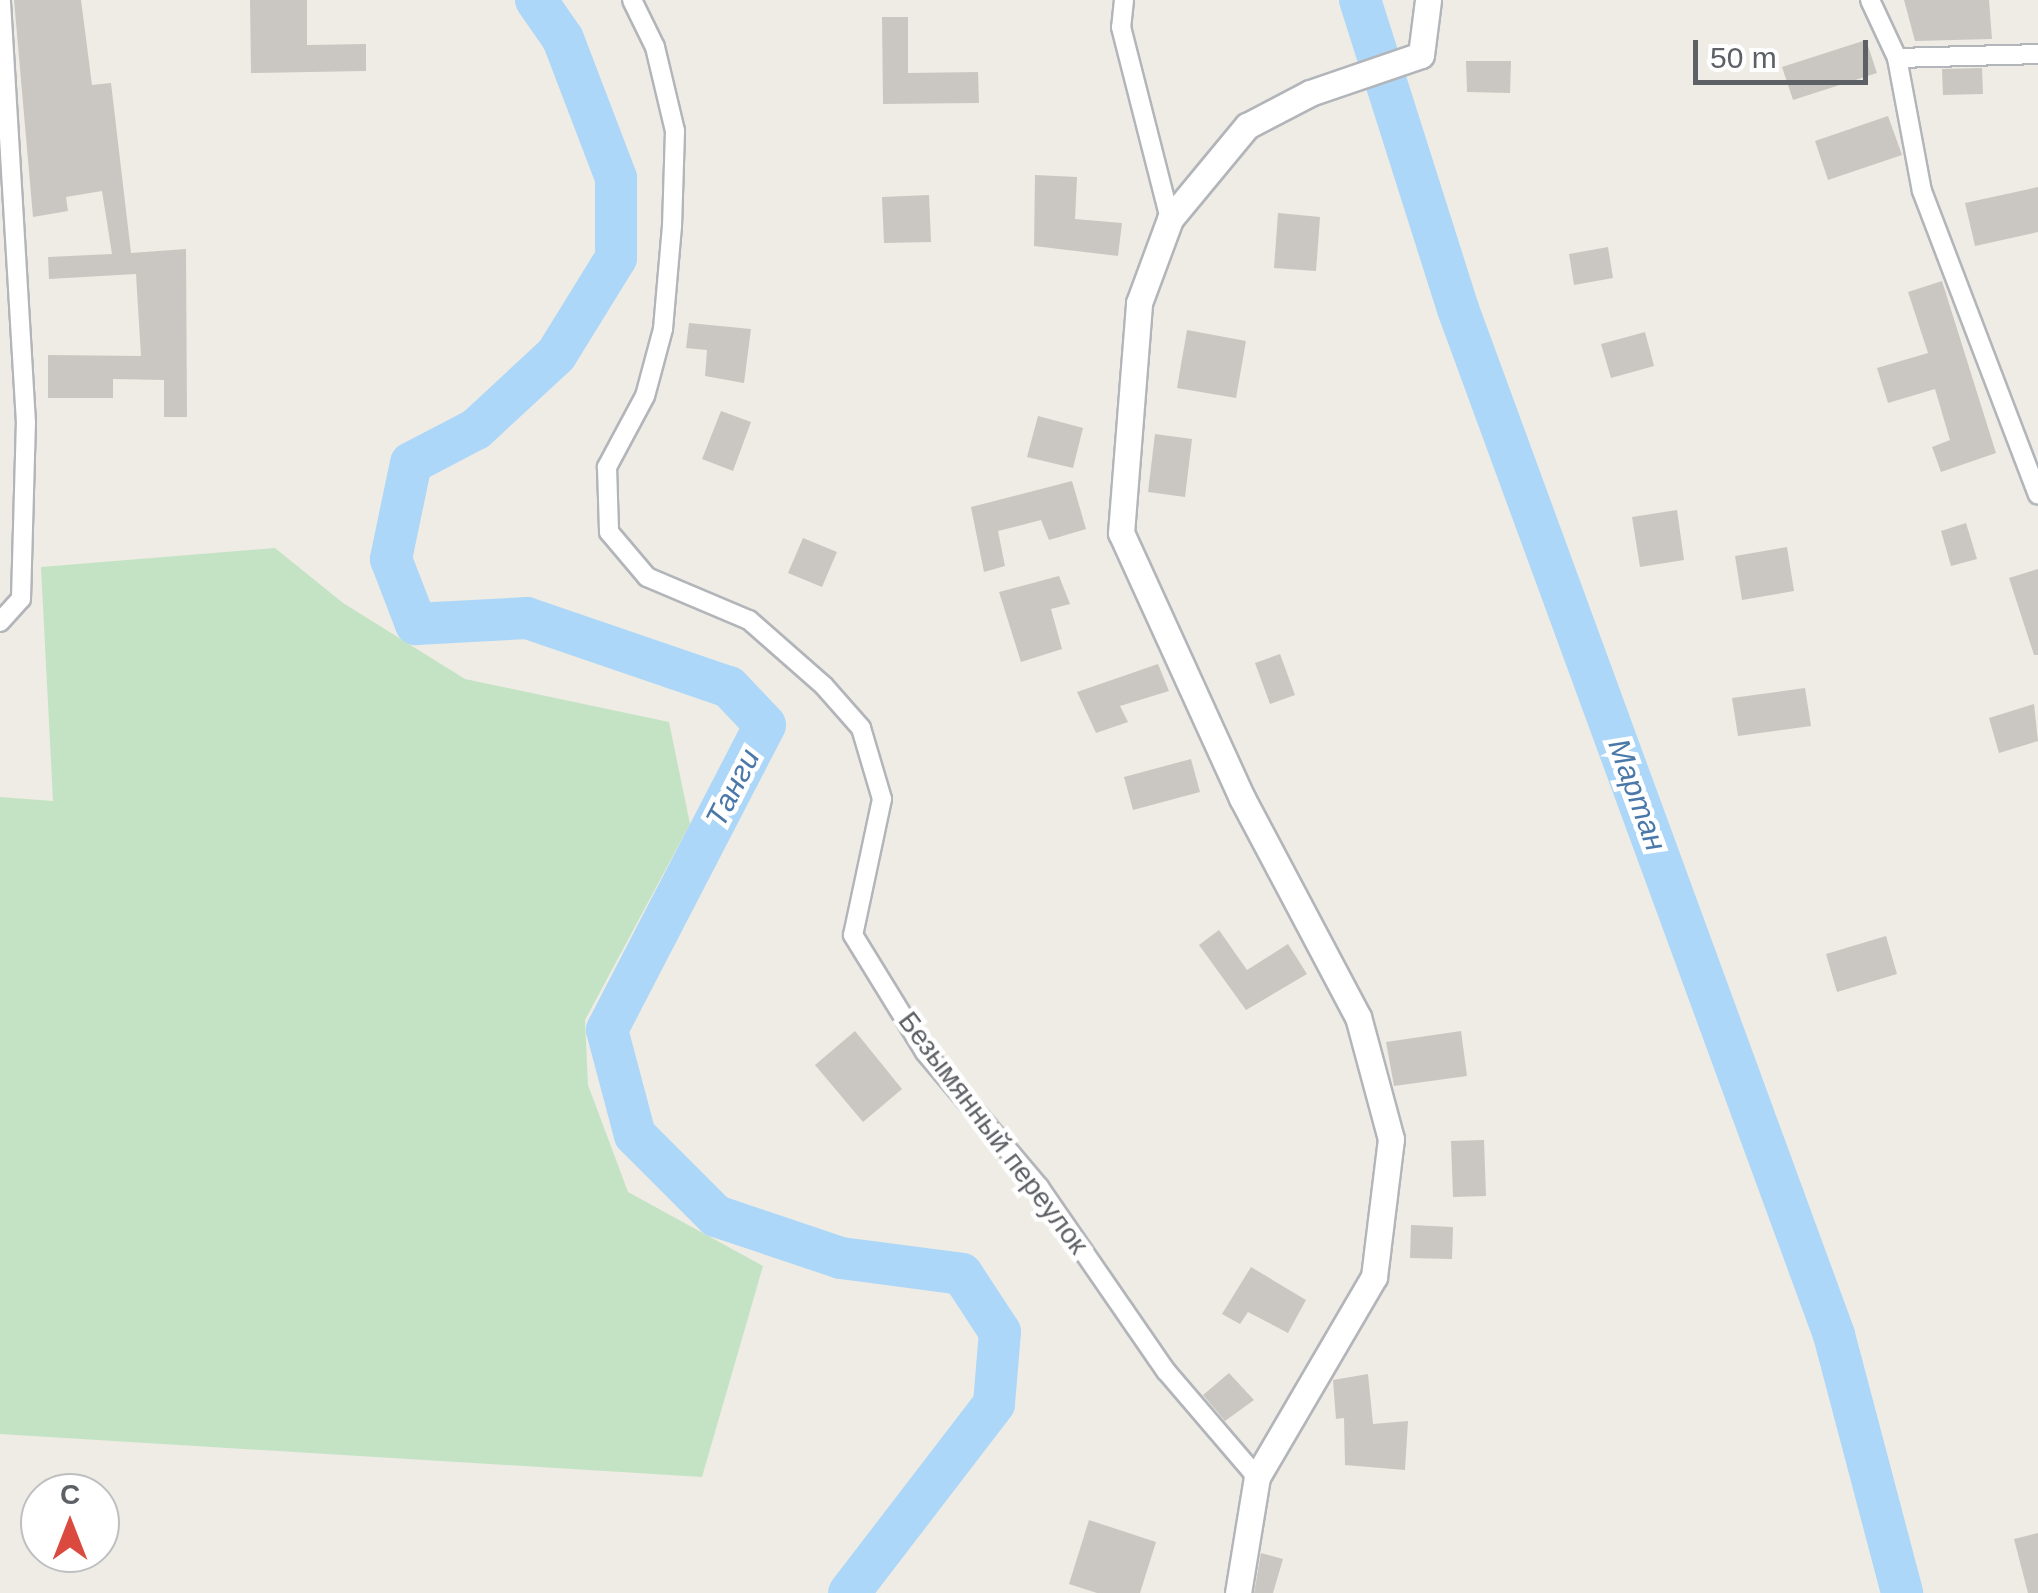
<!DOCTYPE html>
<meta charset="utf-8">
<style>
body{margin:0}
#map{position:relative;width:2038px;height:1593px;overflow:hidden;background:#eeece5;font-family:Helvetica,sans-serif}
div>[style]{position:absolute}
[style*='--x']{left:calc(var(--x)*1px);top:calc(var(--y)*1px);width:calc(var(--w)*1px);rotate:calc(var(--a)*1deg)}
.green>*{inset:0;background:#c4e3c4}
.river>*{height:42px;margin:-21px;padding:0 21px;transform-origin:21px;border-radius:21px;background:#acd7f8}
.building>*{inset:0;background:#cac7c2}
.roads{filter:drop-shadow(2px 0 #b2b5b9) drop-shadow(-2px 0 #b2b5b9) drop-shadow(0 2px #b2b5b9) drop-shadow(0 -2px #b2b5b9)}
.street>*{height:18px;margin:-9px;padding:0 9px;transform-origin:9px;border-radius:9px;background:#fff}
.secondary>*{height:25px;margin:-12.5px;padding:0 12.5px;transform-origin:12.5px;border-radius:12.5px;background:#fff}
span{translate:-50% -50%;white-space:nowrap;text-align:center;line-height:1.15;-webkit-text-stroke:9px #fff;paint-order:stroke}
.street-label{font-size:28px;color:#5d6064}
.water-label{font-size:30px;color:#4a78a8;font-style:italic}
.north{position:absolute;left:20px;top:1473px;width:100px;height:100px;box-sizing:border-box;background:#fff;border:2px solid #bebfc1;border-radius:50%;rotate:0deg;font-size:28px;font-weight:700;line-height:40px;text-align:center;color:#5d6064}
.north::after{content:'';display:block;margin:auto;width:35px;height:45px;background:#da4a3f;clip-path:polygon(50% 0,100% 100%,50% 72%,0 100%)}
.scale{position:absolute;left:1693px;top:40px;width:175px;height:45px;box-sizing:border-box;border:5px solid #5d6064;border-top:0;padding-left:12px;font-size:30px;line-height:35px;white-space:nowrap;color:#5d6064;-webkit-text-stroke:8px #fff;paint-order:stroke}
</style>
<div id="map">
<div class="green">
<div style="clip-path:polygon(275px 548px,343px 603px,465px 679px,669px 722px,690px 824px,585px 1020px,588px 1085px,628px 1192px,763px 1266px,702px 1477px,0 1434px,0 797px,53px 801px,41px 567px)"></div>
</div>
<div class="river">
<div style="--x:536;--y:0;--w:47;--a:55.3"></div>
<div style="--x:563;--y:39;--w:149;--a:69.1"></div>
<div style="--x:616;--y:178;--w:80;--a:90"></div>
<div style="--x:616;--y:258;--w:114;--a:121.7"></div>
<div style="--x:556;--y:355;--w:109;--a:137.2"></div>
<div style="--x:476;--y:429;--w:73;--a:152.4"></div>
<div style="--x:411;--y:463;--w:98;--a:101.8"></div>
<div style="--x:391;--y:559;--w:70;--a:69"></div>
<div style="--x:416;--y:624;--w:111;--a:-3.1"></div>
<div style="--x:527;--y:618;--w:213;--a:18.9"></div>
<div style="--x:729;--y:687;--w:52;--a:46.5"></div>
<div style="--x:765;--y:725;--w:343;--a:117.4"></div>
<div style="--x:607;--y:1030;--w:109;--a:75.1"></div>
<div style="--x:635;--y:1135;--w:115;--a:45"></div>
<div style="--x:716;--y:1216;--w:132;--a:18.6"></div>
<div style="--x:841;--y:1258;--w:122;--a:7.5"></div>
<div style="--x:962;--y:1274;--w:69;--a:56.8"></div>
<div style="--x:1000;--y:1332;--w:72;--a:94.8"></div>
<div style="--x:994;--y:1404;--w:238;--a:127.5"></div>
<div style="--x:1360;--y:0;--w:324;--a:72.4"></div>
<div style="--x:1458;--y:309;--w:1093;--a:69.87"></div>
<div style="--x:1834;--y:1335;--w:267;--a:75.2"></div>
</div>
<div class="building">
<div style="clip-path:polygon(14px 0,81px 0,92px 85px,111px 83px,131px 253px,186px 249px,187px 417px,164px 417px,164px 380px,113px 379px,113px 398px,48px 398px,48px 355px,141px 356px,136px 274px,49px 279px,48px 257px,112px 254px,102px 191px,66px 197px,68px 211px,33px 217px)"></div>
<div style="clip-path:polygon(250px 0,307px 0,307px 45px,366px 44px,366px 71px,251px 73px)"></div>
<div style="clip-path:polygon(1904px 0,1989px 0,1992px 39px,1915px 41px)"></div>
<div style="clip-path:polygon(882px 17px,908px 17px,908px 73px,978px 72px,979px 103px,883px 104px)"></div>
<div style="clip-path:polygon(1866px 40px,1877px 73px,1793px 100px,1782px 67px)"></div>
<div style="clip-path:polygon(1466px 61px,1511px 61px,1510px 93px,1467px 92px)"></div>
<div style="clip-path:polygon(1982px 68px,1983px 94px,1943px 95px,1942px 69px)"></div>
<div style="clip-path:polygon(1888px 116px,1902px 155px,1828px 180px,1815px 141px)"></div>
<div style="clip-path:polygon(1035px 175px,1077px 177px,1075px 219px,1122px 223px,1118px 256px,1034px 246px)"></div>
<div style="clip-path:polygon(2038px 187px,2038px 232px,1975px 246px,1965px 203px)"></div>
<div style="clip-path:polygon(929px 195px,931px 242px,884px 243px,882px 197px)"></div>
<div style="clip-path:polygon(1278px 213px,1320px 217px,1316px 271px,1274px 268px)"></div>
<div style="clip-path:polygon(1608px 247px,1613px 278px,1574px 285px,1569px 254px)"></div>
<div style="clip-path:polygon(1942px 281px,1996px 453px,1941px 472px,1932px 447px,1950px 440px,1935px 389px,1888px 403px,1877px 368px,1928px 353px,1908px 292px)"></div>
<div style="clip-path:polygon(689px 323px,751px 329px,744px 383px,705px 376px,707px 350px,686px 348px)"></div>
<div style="clip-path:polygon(1187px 330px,1246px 341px,1236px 398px,1177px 388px)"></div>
<div style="clip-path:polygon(1645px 332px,1654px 366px,1611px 378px,1601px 344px)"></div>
<div style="clip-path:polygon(721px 411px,751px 422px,733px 471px,702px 459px)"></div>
<div style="clip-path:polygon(1038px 416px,1083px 428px,1073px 468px,1027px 457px)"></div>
<div style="clip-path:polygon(1155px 434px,1192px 439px,1185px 497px,1148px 492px)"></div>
<div style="clip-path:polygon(1072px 481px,1086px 529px,1049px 540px,1041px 520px,998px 531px,1005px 566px,984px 572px,971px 507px)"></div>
<div style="clip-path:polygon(1677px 510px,1684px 560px,1640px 567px,1632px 517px)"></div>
<div style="clip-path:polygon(1966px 523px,1977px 559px,1951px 566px,1941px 531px)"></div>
<div style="clip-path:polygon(803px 538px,837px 552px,822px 587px,788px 573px)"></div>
<div style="clip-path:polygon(1787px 547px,1794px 591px,1742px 600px,1735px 556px)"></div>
<div style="clip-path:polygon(2038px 569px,2038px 655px,2034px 655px,2009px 578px)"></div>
<div style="clip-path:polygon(1059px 576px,1070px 604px,1051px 609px,1062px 649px,1021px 662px,999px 592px)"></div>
<div style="clip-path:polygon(1280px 654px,1295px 695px,1270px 704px,1255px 663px)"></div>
<div style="clip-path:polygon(1158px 664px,1169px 691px,1120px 706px,1128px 722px,1096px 733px,1077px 692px)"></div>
<div style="clip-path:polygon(1805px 688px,1811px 726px,1738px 736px,1732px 698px)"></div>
<div style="clip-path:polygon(2034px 704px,2038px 741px,1999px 753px,1989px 718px)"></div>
<div style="clip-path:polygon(1191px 759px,1200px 792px,1133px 810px,1124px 777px)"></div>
<div style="clip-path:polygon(1219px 930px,1247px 970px,1288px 944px,1307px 974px,1246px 1010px,1199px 945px)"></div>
<div style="clip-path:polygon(1886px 936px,1897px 974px,1837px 992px,1826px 954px)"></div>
<div style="clip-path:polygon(855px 1031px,902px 1089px,863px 1122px,815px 1065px)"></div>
<div style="clip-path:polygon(1461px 1031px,1467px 1076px,1394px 1086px,1386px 1042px)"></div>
<div style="clip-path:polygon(1484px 1140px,1486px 1196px,1453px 1197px,1451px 1141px)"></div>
<div style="clip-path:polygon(1411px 1225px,1453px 1227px,1452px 1259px,1410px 1258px)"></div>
<div style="clip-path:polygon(1251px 1267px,1306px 1300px,1288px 1333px,1248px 1312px,1240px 1324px,1222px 1314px)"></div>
<div style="clip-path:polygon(1229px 1373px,1254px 1400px,1225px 1421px,1203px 1395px)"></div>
<div style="clip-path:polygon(1368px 1374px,1373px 1424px,1408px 1421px,1405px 1470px,1345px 1465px,1344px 1418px,1336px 1419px,1333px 1380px)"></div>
<div style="clip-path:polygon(1089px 1520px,1156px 1542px,1140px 1593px,1097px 1593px,1069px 1584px)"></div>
<div style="clip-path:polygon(2038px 1533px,2038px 1593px,2028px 1593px,2014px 1539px)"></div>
<div style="clip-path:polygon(1261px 1553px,1283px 1559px,1273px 1593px,1254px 1593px)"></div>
</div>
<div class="roads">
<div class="street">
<div style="--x:632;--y:0;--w:52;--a:63.9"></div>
<div style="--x:655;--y:47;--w:86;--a:76.6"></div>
<div style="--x:675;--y:131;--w:95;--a:91.8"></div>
<div style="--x:672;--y:226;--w:103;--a:95"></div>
<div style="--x:663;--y:329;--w:69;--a:105"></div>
<div style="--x:645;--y:396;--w:81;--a:118.2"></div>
<div style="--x:607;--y:467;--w:65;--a:88.2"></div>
<div style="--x:609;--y:532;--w:59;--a:49.8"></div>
<div style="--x:647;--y:577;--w:111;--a:22.9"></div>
<div style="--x:749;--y:620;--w:100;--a:41.3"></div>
<div style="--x:824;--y:686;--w:56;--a:48.6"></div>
<div style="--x:861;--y:728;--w:74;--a:73.5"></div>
<div style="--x:882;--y:799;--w:139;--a:102"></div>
<div style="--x:853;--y:935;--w:137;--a:58.4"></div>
<div style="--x:925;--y:1052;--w:177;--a:49.8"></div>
<div style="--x:1039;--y:1187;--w:224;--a:55.4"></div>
<div style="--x:1166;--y:1371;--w:140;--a:49.4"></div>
<div style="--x:1124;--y:0;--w:27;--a:96"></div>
<div style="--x:1121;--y:27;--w:198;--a:75.7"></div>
<div style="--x:1870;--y:0;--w:64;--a:65"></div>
<div style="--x:1897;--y:58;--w:135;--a:79.4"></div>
<div style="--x:1922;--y:191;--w:325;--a:69.1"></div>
<div style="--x:1897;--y:58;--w:141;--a:-1.6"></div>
<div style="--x:0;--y:622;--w:31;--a:-48"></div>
<div style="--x:21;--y:599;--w:176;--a:-88.4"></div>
<div style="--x:26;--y:423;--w:424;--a:-93.4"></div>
</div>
<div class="secondary">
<div style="--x:1238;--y:1593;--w:118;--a:-80.7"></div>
<div style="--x:1257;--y:1477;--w:232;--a:-59.7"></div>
<div style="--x:1374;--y:1277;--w:139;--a:-83"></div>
<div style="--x:1391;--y:1139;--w:126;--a:-105.1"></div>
<div style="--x:1358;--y:1017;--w:248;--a:-117.9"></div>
<div style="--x:1242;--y:798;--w:291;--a:-114.5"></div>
<div style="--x:1121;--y:533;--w:231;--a:-85.5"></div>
<div style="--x:1139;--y:303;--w:90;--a:-69.7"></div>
<div style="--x:1170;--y:219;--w:121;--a:-50.4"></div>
<div style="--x:1247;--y:126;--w:71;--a:-27.6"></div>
<div style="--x:1310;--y:93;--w:117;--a:-18.9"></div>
<div style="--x:1421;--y:55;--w:55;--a:-82.7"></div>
</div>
</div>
<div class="street-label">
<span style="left:993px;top:1133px;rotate:53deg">Безымянный переулок</span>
</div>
<div class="water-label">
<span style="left:733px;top:788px;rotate:-63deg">Танги</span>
<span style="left:1637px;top:795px;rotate:70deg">Мартан</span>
</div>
<div class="north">С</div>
<div class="scale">50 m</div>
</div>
